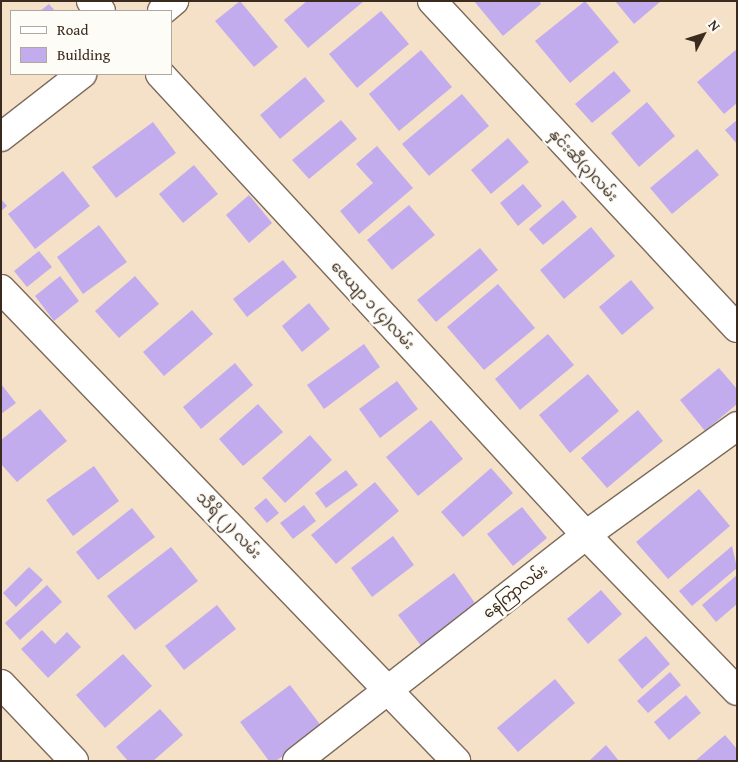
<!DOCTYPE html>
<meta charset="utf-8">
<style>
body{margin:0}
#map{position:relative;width:738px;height:762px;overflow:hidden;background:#f5e1c8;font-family:"Gentium Book Plus","Noto Sans Myanmar",serif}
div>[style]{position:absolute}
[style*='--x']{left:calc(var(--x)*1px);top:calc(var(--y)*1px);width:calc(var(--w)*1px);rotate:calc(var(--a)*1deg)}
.building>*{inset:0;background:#c2aced}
.roads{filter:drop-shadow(1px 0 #7c6a5a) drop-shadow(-1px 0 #7c6a5a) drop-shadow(0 1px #7c6a5a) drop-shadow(0 -1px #7c6a5a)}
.minor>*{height:28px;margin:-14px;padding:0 14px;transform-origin:14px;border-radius:14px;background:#fff}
span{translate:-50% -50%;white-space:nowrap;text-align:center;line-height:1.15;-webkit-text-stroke:4.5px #fdfcf7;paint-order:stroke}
.street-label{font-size:15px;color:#3b2a1e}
.frame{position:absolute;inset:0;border:2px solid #3b2a1e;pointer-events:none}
.legend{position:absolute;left:10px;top:10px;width:162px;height:65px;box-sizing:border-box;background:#fdfcf7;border:1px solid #afa8a0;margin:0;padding:6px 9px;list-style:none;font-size:15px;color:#3b2a1e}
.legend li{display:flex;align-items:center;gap:10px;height:25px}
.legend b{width:25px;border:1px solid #afa8a0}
.north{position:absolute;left:678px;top:10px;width:50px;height:50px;-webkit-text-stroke:4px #fdfcf7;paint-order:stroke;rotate:50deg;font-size:14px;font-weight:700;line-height:20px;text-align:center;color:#3b2a1e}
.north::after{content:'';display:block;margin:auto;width:18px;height:22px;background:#3b2a1e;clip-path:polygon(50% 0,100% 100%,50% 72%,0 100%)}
</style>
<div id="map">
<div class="building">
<div style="clip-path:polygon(240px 1px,278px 47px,254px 67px,215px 21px)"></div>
<div style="clip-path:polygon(307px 1px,364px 1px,308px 48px,284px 20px)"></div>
<div style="clip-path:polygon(474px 1px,539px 1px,541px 4px,503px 36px)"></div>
<div style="clip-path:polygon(585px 1px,619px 42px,570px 83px,535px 41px)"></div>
<div style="clip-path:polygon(615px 1px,661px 1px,634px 24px)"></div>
<div style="clip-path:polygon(49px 4px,55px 11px,40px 11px)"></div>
<div style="clip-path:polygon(381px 11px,409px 44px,357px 88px,329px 54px)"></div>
<div style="clip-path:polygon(737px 49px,737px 103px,724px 114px,697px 82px)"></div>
<div style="clip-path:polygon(421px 50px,452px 87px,399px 131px,369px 94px)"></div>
<div style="clip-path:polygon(614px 71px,631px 91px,592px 123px,575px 104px)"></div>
<div style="clip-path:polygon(305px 77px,325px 101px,280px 139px,260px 115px)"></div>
<div style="clip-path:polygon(462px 94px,489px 126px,429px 176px,402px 144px)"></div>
<div style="clip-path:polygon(647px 102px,675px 136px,639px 167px,611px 133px)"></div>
<div style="clip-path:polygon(341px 120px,357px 139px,309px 179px,292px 160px)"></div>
<div style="clip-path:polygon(737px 120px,737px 144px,725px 130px)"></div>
<div style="clip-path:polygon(153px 122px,176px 153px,116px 198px,92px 167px)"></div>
<div style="clip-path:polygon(508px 138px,529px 162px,491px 194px,471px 170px)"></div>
<div style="clip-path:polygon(377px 146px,413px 188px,359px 234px,340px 211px,373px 183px,356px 164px)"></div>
<div style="clip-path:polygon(697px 149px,719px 175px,672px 214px,650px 188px)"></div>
<div style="clip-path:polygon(194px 165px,218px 194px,183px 223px,159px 194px)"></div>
<div style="clip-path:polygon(63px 171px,90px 206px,35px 249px,8px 214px)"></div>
<div style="clip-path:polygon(523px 184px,542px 206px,518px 226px,500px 203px)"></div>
<div style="clip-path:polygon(249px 195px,272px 223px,249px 243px,226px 215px)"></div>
<div style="clip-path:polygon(1px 199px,7px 206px,1px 211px)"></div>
<div style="clip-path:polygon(563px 200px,577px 217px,543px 245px,529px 229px)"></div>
<div style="clip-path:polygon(409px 205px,435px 235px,392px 270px,367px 240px)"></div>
<div style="clip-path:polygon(99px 225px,127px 262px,83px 294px,57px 257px)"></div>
<div style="clip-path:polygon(591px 227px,615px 256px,564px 299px,540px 270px)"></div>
<div style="clip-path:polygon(480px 248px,498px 270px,436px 322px,417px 300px)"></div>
<div style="clip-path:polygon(39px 251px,52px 267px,27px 287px,14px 271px)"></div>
<div style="clip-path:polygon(283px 260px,297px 277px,247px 317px,233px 299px)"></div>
<div style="clip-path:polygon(60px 276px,79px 301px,54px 321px,35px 296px)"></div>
<div style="clip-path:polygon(135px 276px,159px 304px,119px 338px,95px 311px)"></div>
<div style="clip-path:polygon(631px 280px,654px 308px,622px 335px,599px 307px)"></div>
<div style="clip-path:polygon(498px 284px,535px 328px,484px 370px,447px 327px)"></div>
<div style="clip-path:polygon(309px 303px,330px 329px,302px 352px,282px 326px)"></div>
<div style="clip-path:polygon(192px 310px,213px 334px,164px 376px,143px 352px)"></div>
<div style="clip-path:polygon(548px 334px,574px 365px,520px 410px,495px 379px)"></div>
<div style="clip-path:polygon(364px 344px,380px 367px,324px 409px,307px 385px)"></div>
<div style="clip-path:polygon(235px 363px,253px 385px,201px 429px,183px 407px)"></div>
<div style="clip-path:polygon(719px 368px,737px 389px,737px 404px,705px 431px,680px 400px)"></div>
<div style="clip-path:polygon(588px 374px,619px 411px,570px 453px,539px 415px)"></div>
<div style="clip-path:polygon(397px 381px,418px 409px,380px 438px,359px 409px)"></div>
<div style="clip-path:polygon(1px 384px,16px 403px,1px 414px)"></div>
<div style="clip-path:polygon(258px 404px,283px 432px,243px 466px,219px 439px)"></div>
<div style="clip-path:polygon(40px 409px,67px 441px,17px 482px,1px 464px,1px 440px)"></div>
<div style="clip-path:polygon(638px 410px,663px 441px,607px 488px,581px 458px)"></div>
<div style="clip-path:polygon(431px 420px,463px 459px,418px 496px,386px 457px)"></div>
<div style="clip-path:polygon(310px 435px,332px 460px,285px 503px,262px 478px)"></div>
<div style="clip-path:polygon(94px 466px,119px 501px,73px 536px,46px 500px)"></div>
<div style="clip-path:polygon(491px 468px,513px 493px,463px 537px,441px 512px)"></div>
<div style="clip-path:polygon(346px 470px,358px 485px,326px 508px,315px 493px)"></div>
<div style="clip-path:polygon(375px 482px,399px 511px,336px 564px,311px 535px)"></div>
<div style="clip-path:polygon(699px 489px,730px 526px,668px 579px,636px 542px)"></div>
<div style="clip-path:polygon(266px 498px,279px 513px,267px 523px,254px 508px)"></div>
<div style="clip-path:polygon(304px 505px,316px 521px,293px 539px,280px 523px)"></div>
<div style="clip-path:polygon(522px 507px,547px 538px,513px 566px,487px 534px)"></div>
<div style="clip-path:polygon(132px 508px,155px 537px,98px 580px,76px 552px)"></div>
<div style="clip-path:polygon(393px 536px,414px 565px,372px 597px,351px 568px)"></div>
<div style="clip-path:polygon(732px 546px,737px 568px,692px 606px,679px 591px)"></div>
<div style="clip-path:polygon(171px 547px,198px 581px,135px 630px,107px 596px)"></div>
<div style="clip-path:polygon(29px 567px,43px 580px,16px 607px,3px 593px)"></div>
<div style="clip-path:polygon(454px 573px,477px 606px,422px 647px,398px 615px)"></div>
<div style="clip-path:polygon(737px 575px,737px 604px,716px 622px,702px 605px)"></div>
<div style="clip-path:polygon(47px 585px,62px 602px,20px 640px,5px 623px)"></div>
<div style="clip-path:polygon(601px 590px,622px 614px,588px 644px,567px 619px)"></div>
<div style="clip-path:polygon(217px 605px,236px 629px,184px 670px,165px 646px)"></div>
<div style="clip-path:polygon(42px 630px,55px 644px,67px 632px,81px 647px,48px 678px,21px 649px)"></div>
<div style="clip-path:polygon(646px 636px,670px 664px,642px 689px,618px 660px)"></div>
<div style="clip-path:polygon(123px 654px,152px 686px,105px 728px,76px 695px)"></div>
<div style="clip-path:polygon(670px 672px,681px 685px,648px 713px,637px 701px)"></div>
<div style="clip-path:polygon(555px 679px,575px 703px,518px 752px,497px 728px)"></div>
<div style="clip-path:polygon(290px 685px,322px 727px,276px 761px,269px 761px,240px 722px)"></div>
<div style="clip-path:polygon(686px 695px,701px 713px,669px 740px,654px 722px)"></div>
<div style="clip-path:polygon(160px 709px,183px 735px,153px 761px,128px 761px,116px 747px)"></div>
<div style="clip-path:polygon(725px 735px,737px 749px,737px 761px,695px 761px)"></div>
<div style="clip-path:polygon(606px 745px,619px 761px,589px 761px)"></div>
</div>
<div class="roads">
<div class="minor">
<div style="--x:91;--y:1;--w:14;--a:45"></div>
<div style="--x:432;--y:1;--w:447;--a:47"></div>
<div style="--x:162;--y:11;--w:16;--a:-40"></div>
<div style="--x:160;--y:74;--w:628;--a:47.26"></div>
<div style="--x:586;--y:535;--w:217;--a:45.9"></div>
<div style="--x:1;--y:137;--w:103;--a:-37.9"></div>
<div style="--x:1;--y:289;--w:656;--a:46.05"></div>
<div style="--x:1;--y:684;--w:106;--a:46.5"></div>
<div style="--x:297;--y:761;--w:367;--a:-38"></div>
<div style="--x:586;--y:535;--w:186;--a:-35.8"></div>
</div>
</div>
<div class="street-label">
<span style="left:584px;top:165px;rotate:47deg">နှင်းဆီ(၃)လမ်း</span>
<span style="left:373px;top:305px;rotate:47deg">ဇေယျာ ၁ (၄)လမ်း</span>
<span style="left:229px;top:525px;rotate:46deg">သီရိ (၂) လမ်း</span>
<span style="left:515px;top:591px;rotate:-38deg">နေကြာလမ်း</span>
</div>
<div class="frame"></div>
<ul class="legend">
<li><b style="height:6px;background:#fff"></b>Road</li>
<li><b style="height:14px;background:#c2aced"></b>Building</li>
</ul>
<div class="north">N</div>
</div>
